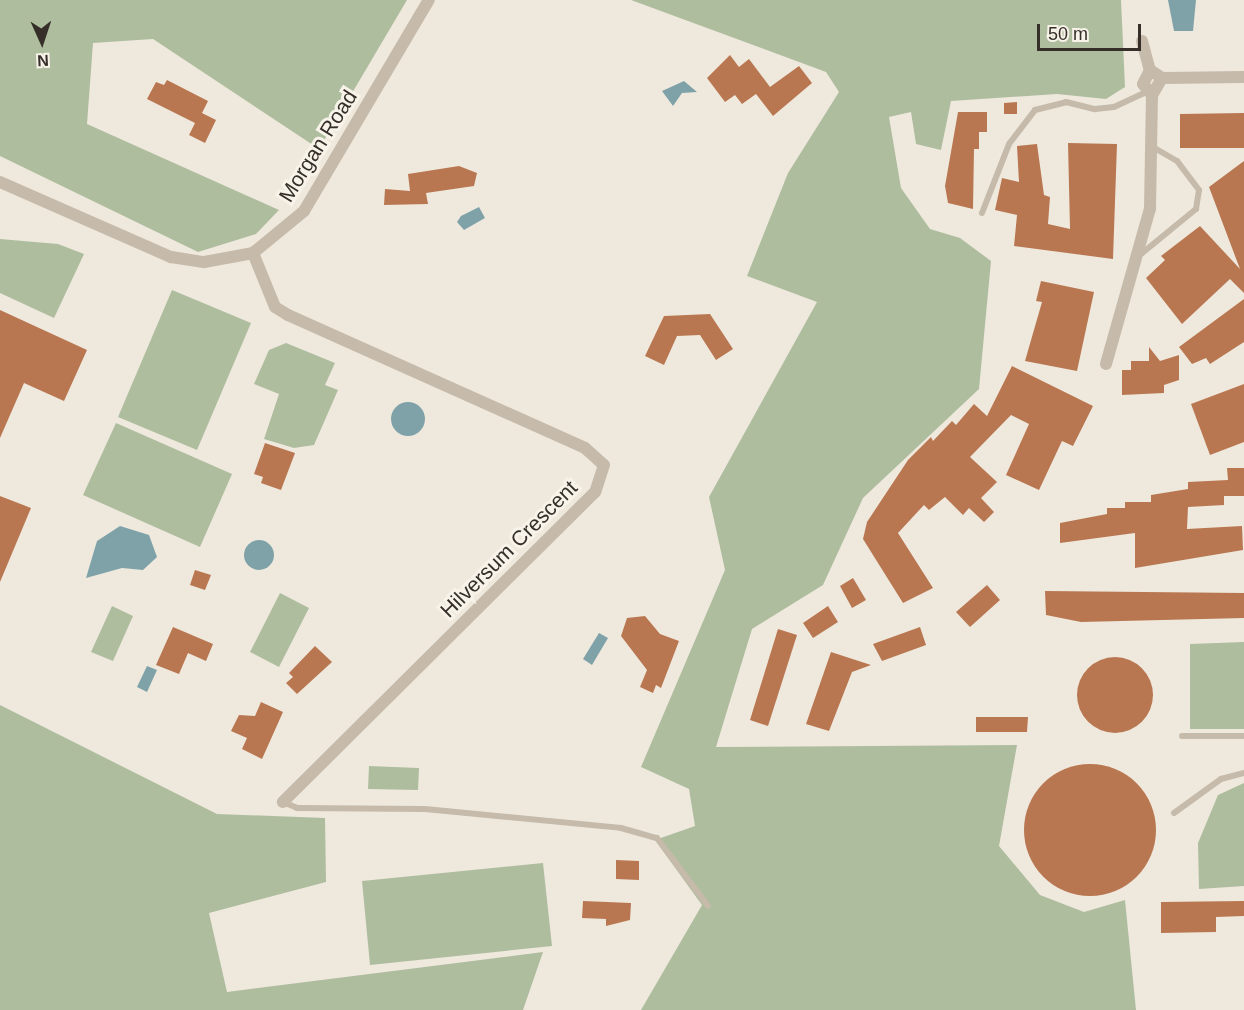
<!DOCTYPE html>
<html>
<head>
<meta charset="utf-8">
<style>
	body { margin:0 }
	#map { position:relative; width:1244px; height:1010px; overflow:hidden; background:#efe9dd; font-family:Arial,sans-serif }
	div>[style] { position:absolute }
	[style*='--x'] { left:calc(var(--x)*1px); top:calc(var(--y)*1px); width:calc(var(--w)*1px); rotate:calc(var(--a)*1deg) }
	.green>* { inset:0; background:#afbd9f }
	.water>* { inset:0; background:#7fa2a9 }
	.round { border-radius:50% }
	.building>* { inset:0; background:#b97751 }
	.lane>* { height:6px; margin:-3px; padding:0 3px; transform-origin:3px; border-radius:3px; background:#c6baaa }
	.street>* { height:12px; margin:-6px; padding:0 6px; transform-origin:6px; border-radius:6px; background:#c6baaa }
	span { translate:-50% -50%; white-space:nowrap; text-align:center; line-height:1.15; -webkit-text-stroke:6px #f7f3e9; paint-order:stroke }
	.street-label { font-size:21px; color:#352e29 }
	.north { position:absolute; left:12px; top:12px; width:60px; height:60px; -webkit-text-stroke:4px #f7f3e9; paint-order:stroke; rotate:177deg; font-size:16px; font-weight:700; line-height:24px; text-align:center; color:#352e29 }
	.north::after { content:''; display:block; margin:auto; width:21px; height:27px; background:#352e29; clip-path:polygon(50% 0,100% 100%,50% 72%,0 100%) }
	.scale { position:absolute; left:1037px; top:24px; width:104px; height:27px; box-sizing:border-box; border:3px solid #352e29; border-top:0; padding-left:8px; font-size:18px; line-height:21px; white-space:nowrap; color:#352e29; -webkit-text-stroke:4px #f7f3e9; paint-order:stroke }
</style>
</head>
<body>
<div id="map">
	<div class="green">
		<i style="clip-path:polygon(0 0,407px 0,319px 149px,153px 39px,93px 43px,87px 124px,279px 210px,256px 234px,198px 252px,0 156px)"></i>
		<i style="clip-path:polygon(631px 0,1121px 0,1125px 87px,1106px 99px,1057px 94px,951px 101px,941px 150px,916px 144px,911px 112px,889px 117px,901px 188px,930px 229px,960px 238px,991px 261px,979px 389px,863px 498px,823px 585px,752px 629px,716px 747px,1017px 745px,999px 846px,1040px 895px,1084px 912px,1125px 900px,1136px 1010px,641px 1010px,702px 905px,655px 840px,695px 826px,689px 789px,641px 767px,725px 570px,709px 497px,817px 302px,747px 276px,788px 173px,839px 92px,826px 72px)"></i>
		<i style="clip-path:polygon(0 239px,58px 244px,84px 254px,54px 318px,0 293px)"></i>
		<i style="clip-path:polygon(172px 290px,251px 323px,197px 450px,118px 417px)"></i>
		<i style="clip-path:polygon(286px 343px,335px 363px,325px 385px,338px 390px,314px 445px,294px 448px,264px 439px,279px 394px,254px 384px,269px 350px)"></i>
		<i style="clip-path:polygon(116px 423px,232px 474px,200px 547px,83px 495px)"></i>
		<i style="clip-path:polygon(280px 593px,309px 608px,279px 667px,250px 652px)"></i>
		<i style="clip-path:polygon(112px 606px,133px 616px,113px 661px,91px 652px)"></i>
		<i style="clip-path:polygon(1244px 642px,1244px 729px,1190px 729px,1190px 644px)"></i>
		<i style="clip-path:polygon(0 705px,217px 814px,325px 818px,326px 882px,209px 913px,227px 992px,543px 952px,523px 1010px,0 1010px)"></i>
		<i style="clip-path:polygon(369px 766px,419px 768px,418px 790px,368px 789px)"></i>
		<i style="clip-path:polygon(1244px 783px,1244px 886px,1199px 889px,1198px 843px,1218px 795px)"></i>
		<i style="clip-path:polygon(543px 863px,552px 946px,370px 965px,362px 881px)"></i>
	</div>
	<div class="water">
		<i style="clip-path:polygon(1168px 0,1196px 0,1193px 31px,1174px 31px)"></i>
		<i style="clip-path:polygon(684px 81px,697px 92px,682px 93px,673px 106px,662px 91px)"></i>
		<i style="clip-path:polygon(479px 207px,485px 218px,464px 230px,457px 222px,461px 216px)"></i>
		<i class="round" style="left:391px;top:402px;width:34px;height:34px"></i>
		<i style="clip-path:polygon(120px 526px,149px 535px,157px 557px,143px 570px,122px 568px,86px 578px,97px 541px)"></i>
		<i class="round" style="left:244px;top:540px;width:30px;height:30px"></i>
		<i style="clip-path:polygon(599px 633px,608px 638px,592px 665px,583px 659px)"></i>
		<i style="clip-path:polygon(147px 666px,157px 670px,147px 692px,137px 687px)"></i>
	</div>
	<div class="building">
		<i style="clip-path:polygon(730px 55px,739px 67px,749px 59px,770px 87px,799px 66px,812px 83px,773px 116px,756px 94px,742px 104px,735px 95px,725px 102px,707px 78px)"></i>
		<i style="clip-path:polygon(167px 80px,208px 101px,202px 113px,216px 120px,205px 143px,189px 135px,195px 123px,147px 99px,156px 82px,164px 85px)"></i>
		<i style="clip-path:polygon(1017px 102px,1017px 114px,1004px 114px,1004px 103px)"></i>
		<i style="clip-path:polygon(958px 112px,987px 112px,987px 132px,979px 132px,979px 149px,974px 149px,973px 209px,948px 203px,945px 186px)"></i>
		<i style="clip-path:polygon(1244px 113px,1244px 148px,1180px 148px,1180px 114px)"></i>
		<i style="clip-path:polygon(1068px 143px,1117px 144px,1113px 259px,1014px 246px,1017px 215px,995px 210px,1002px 178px,1019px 182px,1017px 146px,1037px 144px,1044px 195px,1050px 197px,1048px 224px,1070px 229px)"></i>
		<i style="clip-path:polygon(1244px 161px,1244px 293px,1230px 279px,1182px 324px,1146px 278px,1165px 260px,1161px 256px,1200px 226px,1240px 269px,1209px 187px)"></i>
		<i style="clip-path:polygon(459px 166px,477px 173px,474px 186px,426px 193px,428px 204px,384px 205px,385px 189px,410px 191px,408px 174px)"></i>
		<i style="clip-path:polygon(1041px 281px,1094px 292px,1077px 371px,1025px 361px,1042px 302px,1036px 301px)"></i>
		<i style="clip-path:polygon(1244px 299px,1244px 342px,1210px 364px,1206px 358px,1192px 364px,1179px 347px)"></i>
		<i style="clip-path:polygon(0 310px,87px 350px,64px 401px,24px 383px,0 438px)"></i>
		<i style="clip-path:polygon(710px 314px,733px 349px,716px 360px,700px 335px,677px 336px,664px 365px,645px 356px,664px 316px)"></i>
		<i style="clip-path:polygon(1149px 347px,1160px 361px,1179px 355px,1179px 380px,1164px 385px,1164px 393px,1122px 395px,1122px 370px,1131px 370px,1131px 361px,1149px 361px)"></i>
		<i style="clip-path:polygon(1012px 366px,1093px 406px,1073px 446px,1062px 441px,1039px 490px,1006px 475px,1029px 424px,1011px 415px,970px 457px,997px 482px,981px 498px,994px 512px,984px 522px,969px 508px,963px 515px,945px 497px,929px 510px,924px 505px,898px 533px,933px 588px,903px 603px,863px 539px,867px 522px,908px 460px,931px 437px,933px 441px,952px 421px,956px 425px,974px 404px,987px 416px)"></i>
		<i style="clip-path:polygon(1244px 384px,1244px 442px,1210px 455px,1191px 404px)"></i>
		<i style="clip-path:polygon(265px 443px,295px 453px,281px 490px,261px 483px,263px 477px,254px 474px)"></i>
		<i style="clip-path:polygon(1227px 468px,1244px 468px,1244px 496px,1224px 496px,1224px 505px,1188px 507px,1187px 529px,1242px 526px,1243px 550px,1135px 568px,1135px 533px,1060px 543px,1060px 523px,1107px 514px,1107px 508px,1125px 508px,1125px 502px,1151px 502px,1151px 495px,1188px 489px,1188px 482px,1228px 480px)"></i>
		<i style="clip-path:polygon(0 496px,31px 508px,0 582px)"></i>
		<i style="clip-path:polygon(195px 570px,211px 575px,205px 590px,190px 585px)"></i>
		<i style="clip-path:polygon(853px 578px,866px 600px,852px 608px,840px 586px)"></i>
		<i style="clip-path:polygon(987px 585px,1000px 600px,970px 627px,956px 612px)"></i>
		<i style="clip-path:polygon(1045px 591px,1244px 593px,1244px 618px,1081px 622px,1046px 615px)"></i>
		<i style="clip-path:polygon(828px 606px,838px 622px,813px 638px,803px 623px)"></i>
		<i style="clip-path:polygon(645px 616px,660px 634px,679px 641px,661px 688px,656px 685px,653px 693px,640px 687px,647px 670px,621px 636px,627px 618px)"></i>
		<i style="clip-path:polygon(173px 627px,213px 644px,206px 661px,188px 653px,179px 674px,156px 665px)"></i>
		<i style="clip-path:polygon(920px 627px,926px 645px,882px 661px,873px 644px)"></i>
		<i style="clip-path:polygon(778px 629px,797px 635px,768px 726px,750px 720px)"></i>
		<i style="clip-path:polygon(315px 646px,332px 662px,297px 694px,286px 683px,293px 677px,289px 673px)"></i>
		<i style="clip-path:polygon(831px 652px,871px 665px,852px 672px,829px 731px,806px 724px)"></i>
		<i class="round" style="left:1077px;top:657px;width:76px;height:76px"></i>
		<i style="clip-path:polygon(261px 702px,283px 712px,262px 759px,242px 749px,247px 738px,231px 731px,239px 715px,255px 716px)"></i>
		<i style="clip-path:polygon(976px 717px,1028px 717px,1027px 732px,976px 732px)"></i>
		<i class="round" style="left:1024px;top:764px;width:132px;height:132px"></i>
		<i style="clip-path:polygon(616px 860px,639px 861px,639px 880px,616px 879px)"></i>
		<i style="clip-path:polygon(583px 901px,631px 903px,630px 920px,606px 926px,606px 919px,582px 918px)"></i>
		<i style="clip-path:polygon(1244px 901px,1244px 916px,1216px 917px,1216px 932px,1161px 933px,1161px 902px)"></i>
	</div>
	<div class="lane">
		<i style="--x:982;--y:213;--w:74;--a:-68.6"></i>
		<i style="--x:1009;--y:144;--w:43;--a:-52.6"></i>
		<i style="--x:1035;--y:110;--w:32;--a:-14"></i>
		<i style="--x:1066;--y:102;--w:30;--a:14"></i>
		<i style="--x:1095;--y:109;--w:19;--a:-6"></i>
		<i style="--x:1114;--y:107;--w:35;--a:-25"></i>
		<i style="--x:1141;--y:254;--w:71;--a:-39.3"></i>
		<i style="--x:1196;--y:209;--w:19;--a:-81"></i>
		<i style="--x:1199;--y:190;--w:36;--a:-127"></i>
		<i style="--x:1177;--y:161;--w:28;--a:-150"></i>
		<i style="--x:1182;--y:736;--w:62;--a:0"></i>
		<i style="--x:283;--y:802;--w:15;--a:23"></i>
		<i style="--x:297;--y:808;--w:128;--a:0.4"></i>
		<i style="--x:425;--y:809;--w:197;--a:5.5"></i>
		<i style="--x:621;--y:828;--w:37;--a:16"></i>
		<i style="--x:657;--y:838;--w:85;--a:53.1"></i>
		<i style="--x:1174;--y:813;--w:58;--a:-35.9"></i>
		<i style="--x:1221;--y:779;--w:24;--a:-15"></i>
	</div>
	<div class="street">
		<i style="--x:1142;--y:41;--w:30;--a:75"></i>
		<i style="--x:1150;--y:70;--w:14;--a:34"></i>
		<i style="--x:1162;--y:78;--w:20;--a:120"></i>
		<i style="--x:1152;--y:95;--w:14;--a:-129"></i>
		<i style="--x:1143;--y:84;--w:16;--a:-63"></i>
		<i style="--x:1162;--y:78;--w:82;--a:-0.7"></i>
		<i style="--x:0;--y:182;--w:187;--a:23.7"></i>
		<i style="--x:171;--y:257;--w:33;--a:9"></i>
		<i style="--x:204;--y:262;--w:50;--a:-10.4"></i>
		<i style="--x:253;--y:253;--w:66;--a:-39.5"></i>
		<i style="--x:304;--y:211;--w:245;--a:-59.4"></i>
		<i style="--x:253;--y:253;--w:58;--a:67.8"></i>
		<i style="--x:275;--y:307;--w:15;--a:32"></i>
		<i style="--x:288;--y:315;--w:325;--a:24.1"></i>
		<i style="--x:585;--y:448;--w:25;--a:42"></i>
		<i style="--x:604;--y:465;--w:28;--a:108"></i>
		<i style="--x:595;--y:492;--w:440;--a:135.2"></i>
		<i style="--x:1106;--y:364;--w:161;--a:-74.2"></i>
		<i style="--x:1150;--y:209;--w:114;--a:-89"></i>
	</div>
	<div class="street-label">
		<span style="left:318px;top:146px;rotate:-58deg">Morgan Road</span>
		<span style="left:509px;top:549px;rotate:-45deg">Hilversum Crescent</span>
	</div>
	<div class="north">N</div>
	<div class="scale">50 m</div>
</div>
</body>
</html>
